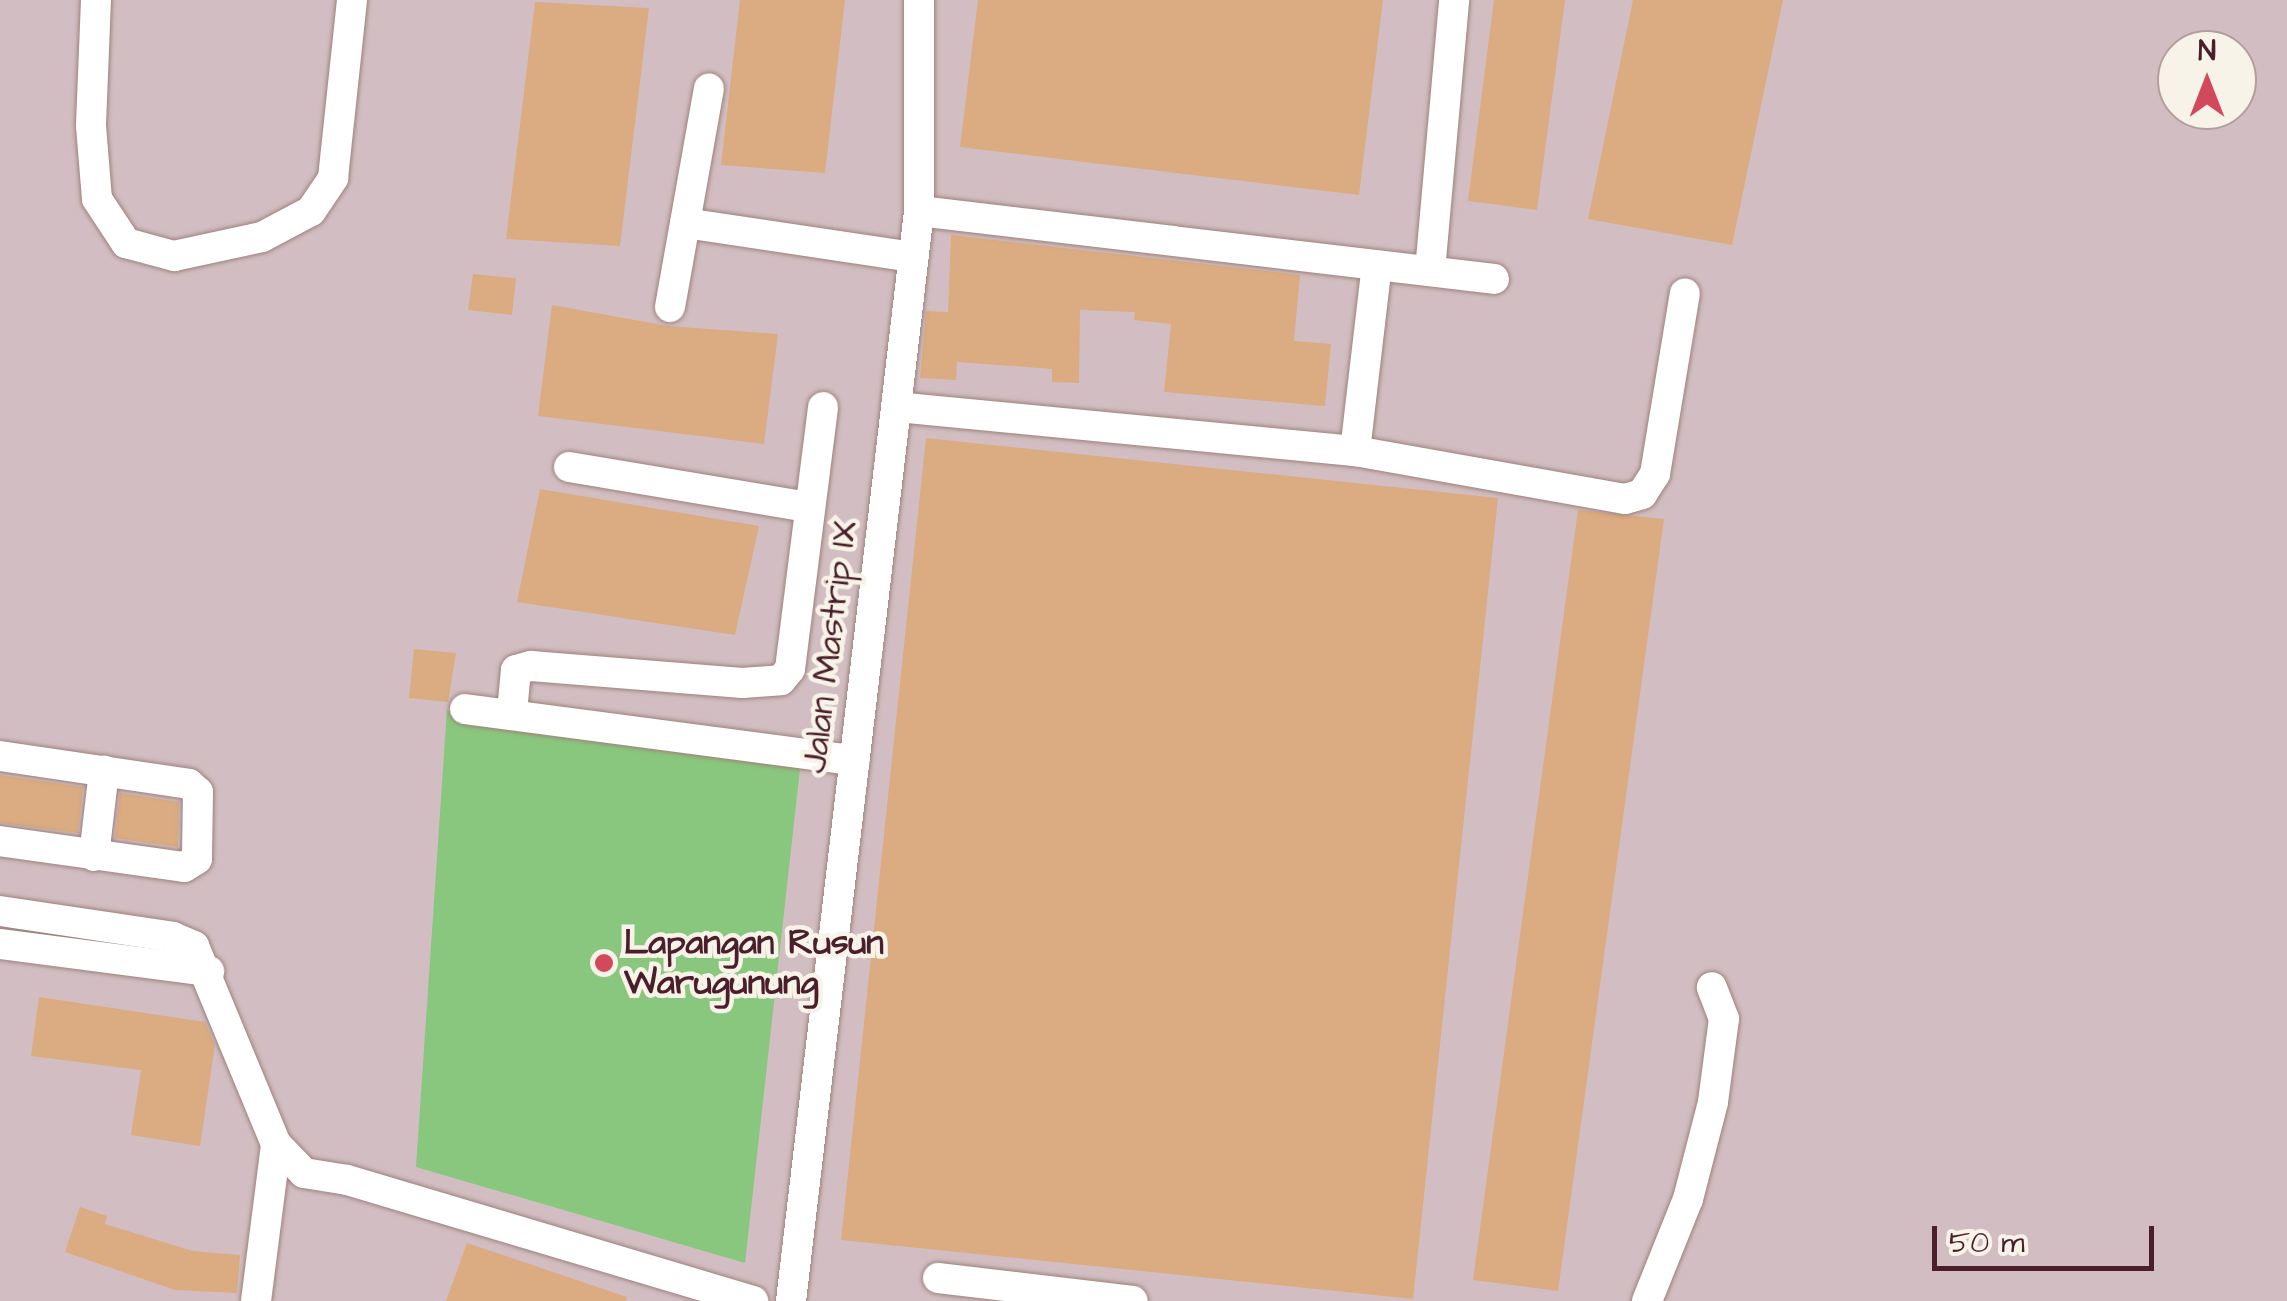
<!DOCTYPE html>
<html>
<head>
<meta charset="utf-8">
<style>
	body { margin:0 }
	#map { position:relative; width:2287px; height:1301px; overflow:hidden; background:#f3e4cb; font-family:"Architects Daughter",sans-serif }
	div>[style] { position:absolute }
	[style*='--x'] { left:calc(var(--x)*1px); top:calc(var(--y)*1px); width:calc(var(--w)*1px); rotate:calc(var(--a)*1deg) }
	.industrial>* { inset:0; background:#d2bec2 }
	.green>* { inset:0; background:#89c77e }
	.building>* { inset:0; background:#dbab81 }
	.roads { filter:drop-shadow(0 0 2px #9e827b) drop-shadow(0 0 2px #9e827b) }
	.minor>* { height:30px; margin:-15px; padding:0 15px; transform-origin:15px; border-radius:15px; background:#fff }
	.dots>* { width:28px; height:28px; translate:-50% -50%; box-sizing:border-box; border:5px solid #f7f3e8; border-radius:50% }
	span { translate:-50% -50%; white-space:nowrap; text-align:center; line-height:1.15; -webkit-text-stroke:9px #f7f3e8; paint-order:stroke }
	.street-label { font-size:35px; color:#4a1f2b }
	.poi-label { font-size:35px; color:#4a1f2b; font-weight:700 }
	.left { translate:0 -50%; text-align:left }
	.north { position:absolute; left:2157px; top:30px; width:100px; height:100px; box-sizing:border-box; background:#f7f3e8; border:2px solid #b29e9c; border-radius:50%; rotate:0deg; font-size:28px; font-weight:700; line-height:40px; text-align:center; color:#4a1f2b }
	.north::after { content:''; display:block; margin:auto; width:35px; height:45px; background:#d1495b; clip-path:polygon(50% 0,100% 100%,50% 72%,0 100%) }
	.scale { position:absolute; left:1932px; top:1226px; width:222px; height:45px; box-sizing:border-box; border:5px solid #4a1f2b; border-top:0; padding-left:12px; font-size:30px; line-height:35px; white-space:nowrap; color:#4a1f2b; -webkit-text-stroke:8px #f7f3e8; paint-order:stroke }
</style>
</head>
<body>
<div id="map">
	<div class="industrial">
		<i style="clip-path:polygon(evenodd,0 0,2287px 0,2287px 1301px,0 1301px,0 0,2177px 50px,2237px 50px,2237px 110px,2177px 110px,2177px 50px)"></i>
	</div>
	<div class="green">
		<i style="clip-path:polygon(447px 710px,801px 760px,745px 1263px,416px 1167px)"></i>
	</div>
	<div class="building">
		<i style="clip-path:polygon(740px 0,845px 0,825px 173px,721px 165px)"></i>
		<i style="clip-path:polygon(978px 0,1383px 0,1359px 195px,960px 147px)"></i>
		<i style="clip-path:polygon(1494px 0,1565px 0,1537px 210px,1468px 201px)"></i>
		<i style="clip-path:polygon(1633px 0,1783px 0,1732px 245px,1588px 219px)"></i>
		<i style="clip-path:polygon(535px 2px,649px 8px,620px 246px,506px 239px)"></i>
		<i style="clip-path:polygon(951px 235px,1300px 275px,1294px 341px,1331px 344px,1325px 406px,1164px 392px,1171px 324px,1134px 320px,1135px 312px,1080px 310px,1079px 383px,1052px 382px,1052px 369px,957px 362px,956px 380px,920px 378px,926px 311px,948px 312px)"></i>
		<i style="clip-path:polygon(473px 274px,516px 278px,512px 315px,468px 310px)"></i>
		<i style="clip-path:polygon(552px 305px,668px 326px,778px 334px,764px 444px,538px 416px)"></i>
		<i style="clip-path:polygon(926px 438px,1498px 498px,1413px 1299px,841px 1240px)"></i>
		<i style="clip-path:polygon(540px 489px,759px 526px,735px 635px,517px 602px)"></i>
		<i style="clip-path:polygon(1578px 510px,1664px 519px,1558px 1291px,1473px 1280px)"></i>
		<i style="clip-path:polygon(414px 649px,456px 653px,448px 702px,409px 698px)"></i>
		<i style="clip-path:polygon(0 775px,83px 787px,78px 833px,0 823px)"></i>
		<i style="clip-path:polygon(120px 793px,179px 802px,178px 847px,115px 838px)"></i>
		<i style="clip-path:polygon(39px 997px,205px 1022px,215px 1045px,200px 1146px,131px 1135px,141px 1070px,31px 1056px)"></i>
		<i style="clip-path:polygon(80px 1207px,107px 1216px,105px 1224px,193px 1251px,240px 1255px,237px 1293px,175px 1290px,65px 1252px)"></i>
		<i style="clip-path:polygon(467px 1243px,627px 1297px,626px 1301px,446px 1301px)"></i>
	</div>
	<div class="roads">
		<div class="minor">
			<i style="--x:96;--y:0;--w:126;--a:92.3"></i>
			<i style="--x:91;--y:126;--w:73;--a:85.3"></i>
			<i style="--x:97;--y:199;--w:53;--a:56.6"></i>
			<i style="--x:126;--y:243;--w:50;--a:15.2"></i>
			<i style="--x:174;--y:256;--w:90;--a:-12.2"></i>
			<i style="--x:262;--y:237;--w:55;--a:-28"></i>
			<i style="--x:311;--y:211;--w:40;--a:-56"></i>
			<i style="--x:333;--y:178;--w:179;--a:-83.9"></i>
			<i style="--x:919;--y:211;--w:579;--a:6.74"></i>
			<i style="--x:685;--y:223;--w:231;--a:8.5"></i>
			<i style="--x:1430;--y:271;--w:272;--a:-84.9"></i>
			<i style="--x:670;--y:307;--w:222;--a:-79.9"></i>
			<i style="--x:897;--y:407;--w:460;--a:5.5"></i>
			<i style="--x:1355;--y:451;--w:274;--a:10.1"></i>
			<i style="--x:1625;--y:499;--w:18;--a:-16"></i>
			<i style="--x:1642;--y:494;--w:24;--a:-57"></i>
			<i style="--x:1655;--y:474;--w:183;--a:-80.6"></i>
			<i style="--x:1355;--y:451;--w:187;--a:-83.3"></i>
			<i style="--x:569;--y:467;--w:243;--a:9.5"></i>
			<i style="--x:465;--y:709;--w:393;--a:7.5"></i>
			<i style="--x:512;--y:712;--w:42;--a:-84.6"></i>
			<i style="--x:516;--y:670;--w:16;--a:-15"></i>
			<i style="--x:531;--y:666;--w:212;--a:4.6"></i>
			<i style="--x:742;--y:683;--w:39;--a:-4"></i>
			<i style="--x:781;--y:680;--w:14;--a:-51"></i>
			<i style="--x:790;--y:669;--w:264;--a:-82.8"></i>
			<i style="--x:0;--y:756;--w:191;--a:8.4"></i>
			<i style="--x:189;--y:784;--w:12;--a:42"></i>
			<i style="--x:198;--y:792;--w:67;--a:90.9"></i>
			<i style="--x:197;--y:859;--w:15;--a:148"></i>
			<i style="--x:184;--y:867;--w:186;--a:-172"></i>
			<i style="--x:94;--y:856;--w:86;--a:-83.3"></i>
			<i style="--x:0;--y:911;--w:175;--a:8.5"></i>
			<i style="--x:173;--y:937;--w:23;--a:23"></i>
			<i style="--x:194;--y:946;--w:214;--a:67.5"></i>
			<i style="--x:276;--y:1144;--w:40;--a:46"></i>
			<i style="--x:304;--y:1173;--w:44;--a:9.2"></i>
			<i style="--x:347;--y:1180;--w:424;--a:16.6"></i>
			<i style="--x:0;--y:944;--w:211;--a:7.4"></i>
			<i style="--x:938;--y:1278;--w:196;--a:6.7"></i>
			<i style="--x:256;--y:1301;--w:158;--a:-82.7"></i>
			<i style="--x:791;--y:1301;--w:1097;--a:-83.3"></i>
			<i style="--x:919;--y:211;--w:211;--a:-90"></i>
			<i style="--x:1647;--y:1301;--w:110;--a:-68.1"></i>
			<i style="--x:1688;--y:1199;--w:100;--a:-75.5"></i>
			<i style="--x:1713;--y:1102;--w:84;--a:-82.5"></i>
			<i style="--x:1724;--y:1019;--w:34;--a:-111"></i>
		</div>
	</div>
	<div class="dots">
		<i style="left:604px;top:963px;background:#d1495b"></i>
	</div>
	<div class="street-label">
		<span style="left:830px;top:647px;rotate:-83deg">Jalan Mastrip IX</span>
	</div>
	<div class="poi-label">
		<span class="left" style="left:624px;top:963px">Lapangan Rusun<br>Warugunung</span>
	</div>
	<div class="north">N</div>
	<div class="scale">50 m</div>
</div>
</body>
</html>
